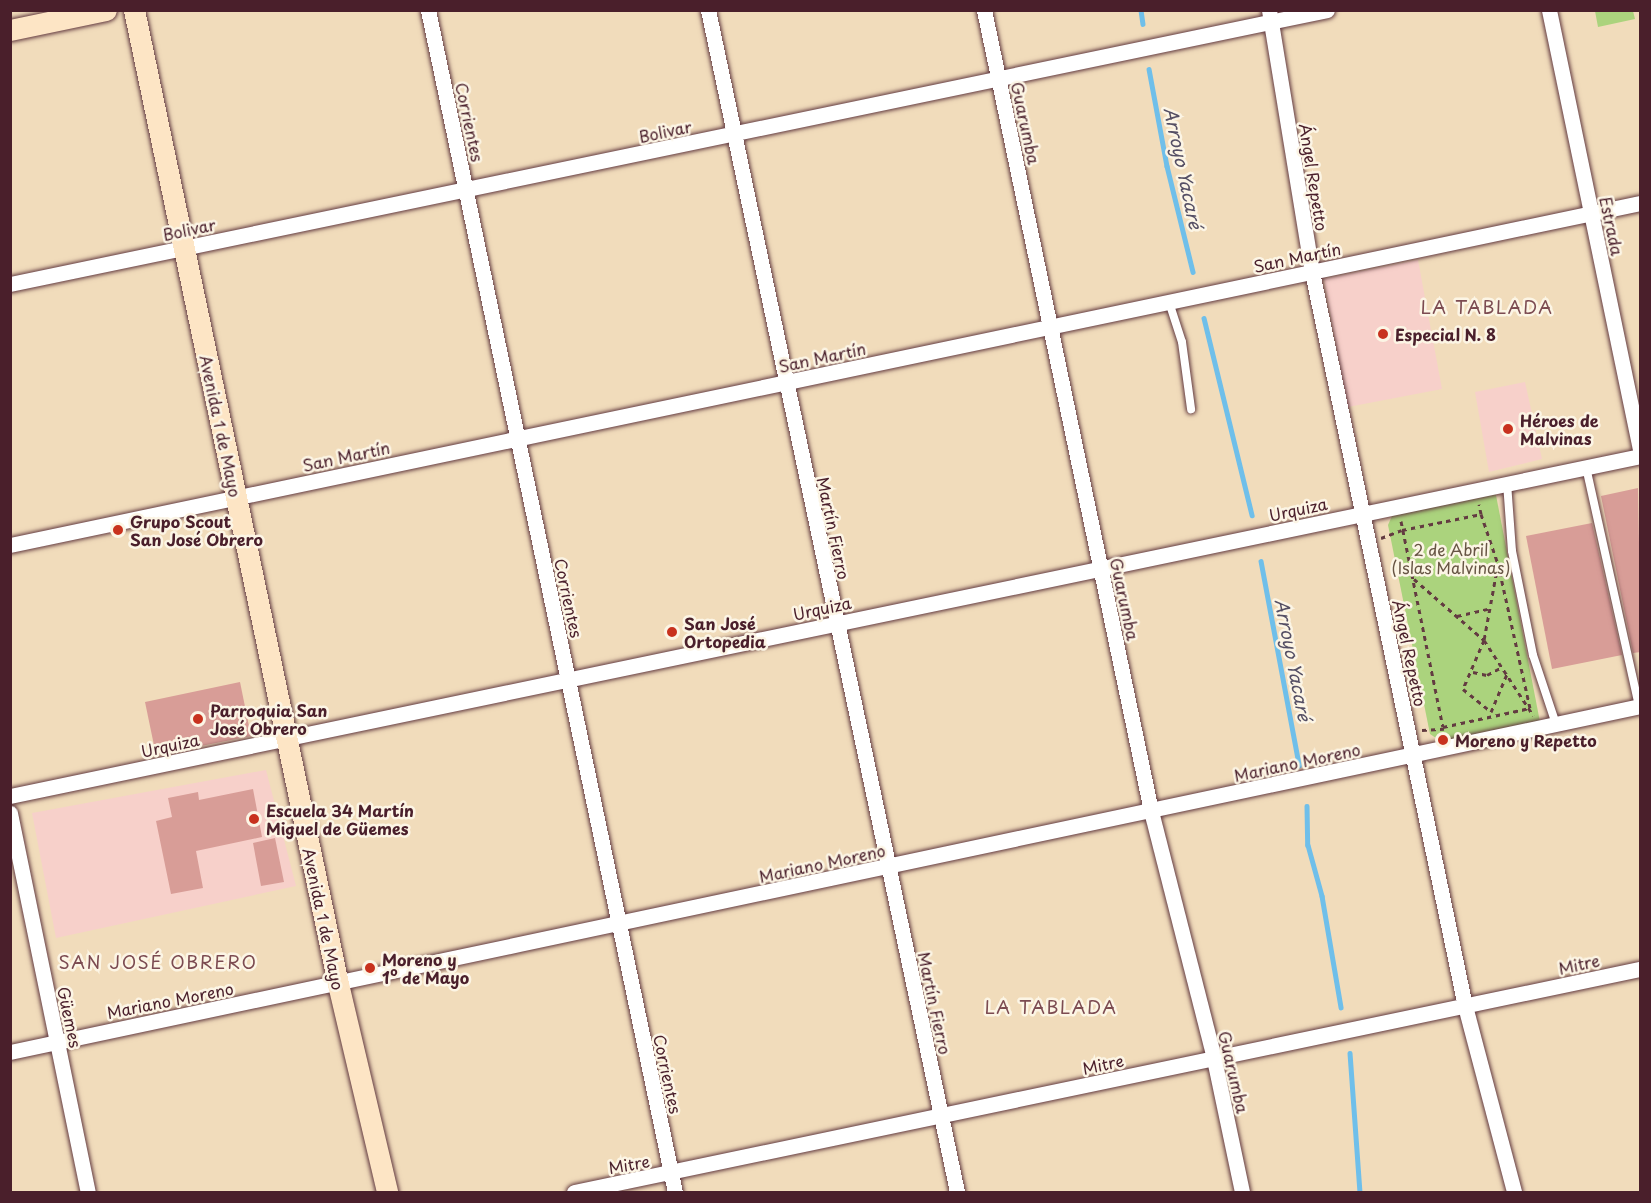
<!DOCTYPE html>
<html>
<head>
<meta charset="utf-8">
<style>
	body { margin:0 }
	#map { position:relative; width:1651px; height:1203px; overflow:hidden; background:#f1dcbb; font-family:"Playpen Sans",sans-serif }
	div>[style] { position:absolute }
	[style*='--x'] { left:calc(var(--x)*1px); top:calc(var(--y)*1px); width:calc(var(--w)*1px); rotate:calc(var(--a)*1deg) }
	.built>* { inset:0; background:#f7d0ca }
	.green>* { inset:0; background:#abd37d }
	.stream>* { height:4.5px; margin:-2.25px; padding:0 2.25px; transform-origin:2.25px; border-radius:2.25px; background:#6fbfea }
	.building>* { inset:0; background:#d89d97 }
	.path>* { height:3px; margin-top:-1.5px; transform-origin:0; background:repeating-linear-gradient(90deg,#633b41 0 4.5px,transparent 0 9px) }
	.roads { filter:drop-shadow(0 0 2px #633b41) drop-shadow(0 0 2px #633b41) }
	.lane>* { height:8px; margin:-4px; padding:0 4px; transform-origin:4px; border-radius:4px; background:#fff }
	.street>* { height:15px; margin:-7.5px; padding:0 7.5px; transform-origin:7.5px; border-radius:7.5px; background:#fff }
	.secondary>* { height:21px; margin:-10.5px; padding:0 10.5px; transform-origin:10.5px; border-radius:10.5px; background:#fde5c5 }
	.dots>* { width:16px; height:16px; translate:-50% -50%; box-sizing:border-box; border:3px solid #fcf5e5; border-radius:50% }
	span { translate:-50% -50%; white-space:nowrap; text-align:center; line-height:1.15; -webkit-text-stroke:5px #fcf5e5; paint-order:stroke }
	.street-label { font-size:16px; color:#4a1f2b }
	.poi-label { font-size:16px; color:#4a1f2b; font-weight:700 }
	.left { translate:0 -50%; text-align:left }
	.park-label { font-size:16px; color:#675544 }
	.water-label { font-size:18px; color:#554f64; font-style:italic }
	.neighbourhood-label { font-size:18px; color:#7c4b51; letter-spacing:1.5px }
	.frame { position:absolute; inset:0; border:12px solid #4a1f2b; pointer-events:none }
</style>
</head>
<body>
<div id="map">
	<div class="built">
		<i style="clip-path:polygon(1418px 260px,1442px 389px,1348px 407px,1324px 279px)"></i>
		<i style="clip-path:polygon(1525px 382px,1542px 459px,1489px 472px,1475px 392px)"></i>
		<i style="clip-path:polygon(266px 770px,296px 886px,56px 938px,32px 813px)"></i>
	</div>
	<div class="green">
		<i style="clip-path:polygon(1595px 11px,1633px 11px,1635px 19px,1598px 27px)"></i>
		<i style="clip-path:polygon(1495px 490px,1540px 722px,1442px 742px,1430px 734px,1388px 525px,1392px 516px,1402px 511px)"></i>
	</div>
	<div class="stream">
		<i style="--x:1141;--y:10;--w:14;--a:82"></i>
		<i style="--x:1149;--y:69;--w:99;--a:79.5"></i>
		<i style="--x:1167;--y:166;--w:109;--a:76.2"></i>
		<i style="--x:1204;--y:318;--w:203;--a:76.3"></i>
		<i style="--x:1261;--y:561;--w:208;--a:79.4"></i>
		<i style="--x:1307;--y:806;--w:39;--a:89"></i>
		<i style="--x:1308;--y:845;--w:53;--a:74.6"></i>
		<i style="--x:1322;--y:896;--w:113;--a:80.3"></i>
		<i style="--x:1350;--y:1053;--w:139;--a:85.9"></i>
	</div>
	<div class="building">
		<i style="clip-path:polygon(1638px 488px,1641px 652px,1633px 653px,1601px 496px)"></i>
		<i style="clip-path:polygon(1592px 523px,1622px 655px,1552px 669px,1526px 536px)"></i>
		<i style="clip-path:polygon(240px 682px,251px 736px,156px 755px,145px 702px)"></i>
		<i style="clip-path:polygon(253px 789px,262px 837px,196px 851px,203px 888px,171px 894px,156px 821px,172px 817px,168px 798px,198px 792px,199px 800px)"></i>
		<i style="clip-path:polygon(275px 838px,284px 882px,261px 886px,253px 843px)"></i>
	</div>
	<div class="path">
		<i style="--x:1481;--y:514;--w:53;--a:71.2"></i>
		<i style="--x:1401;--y:521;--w:210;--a:78.5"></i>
		<i style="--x:1443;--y:727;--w:89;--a:-12.3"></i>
		<i style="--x:1530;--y:708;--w:148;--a:-102.5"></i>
		<i style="--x:1498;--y:564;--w:77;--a:100.4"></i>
		<i style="--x:1484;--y:640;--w:53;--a:113.2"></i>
		<i style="--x:1463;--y:689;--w:36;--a:39"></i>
		<i style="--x:1491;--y:712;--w:41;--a:-67.2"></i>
		<i style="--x:1381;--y:538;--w:22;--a:-21"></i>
		<i style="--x:1402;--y:530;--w:81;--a:-11.4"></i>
		<i style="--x:1481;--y:514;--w:10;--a:-101"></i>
		<i style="--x:1414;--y:579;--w:93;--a:41.1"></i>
		<i style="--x:1484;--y:640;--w:90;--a:56.8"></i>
		<i style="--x:1457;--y:616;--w:35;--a:-13"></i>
		<i style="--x:1473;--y:672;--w:14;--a:12"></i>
		<i style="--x:1487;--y:675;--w:17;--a:-28"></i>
		<i style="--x:1422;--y:730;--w:22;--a:-3"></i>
	</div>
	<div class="roads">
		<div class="lane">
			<i style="--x:1169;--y:302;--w:42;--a:72"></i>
			<i style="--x:1182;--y:342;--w:68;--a:82.3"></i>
			<i style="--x:1586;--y:467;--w:245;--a:77.5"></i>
			<i style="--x:1507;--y:483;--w:68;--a:85.8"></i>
			<i style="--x:1512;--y:551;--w:106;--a:78.6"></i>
			<i style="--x:1533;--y:655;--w:73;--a:71.6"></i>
		</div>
		<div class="street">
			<i style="--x:428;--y:10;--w:1208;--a:78.2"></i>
			<i style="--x:708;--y:10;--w:1208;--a:78.1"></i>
			<i style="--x:984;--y:10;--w:818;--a:78.22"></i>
			<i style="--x:1151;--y:811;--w:256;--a:75.7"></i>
			<i style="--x:1214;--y:1059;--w:136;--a:78.1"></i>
			<i style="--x:1269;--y:10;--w:266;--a:80.7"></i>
			<i style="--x:1312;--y:272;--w:750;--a:78.23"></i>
			<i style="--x:1465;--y:1006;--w:192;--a:75.2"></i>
			<i style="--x:1549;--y:10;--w:448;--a:78.3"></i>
			<i style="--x:10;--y:284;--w:1345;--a:-11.75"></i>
			<i style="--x:10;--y:545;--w:1665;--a:-11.85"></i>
			<i style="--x:10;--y:796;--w:1665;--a:-11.78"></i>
			<i style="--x:10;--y:813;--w:387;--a:78.4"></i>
			<i style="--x:10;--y:1052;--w:1666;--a:-11.98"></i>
			<i style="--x:574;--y:1192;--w:1089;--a:-11.82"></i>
		</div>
		<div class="secondary">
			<i style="--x:134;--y:10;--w:995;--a:78.17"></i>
			<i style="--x:338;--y:984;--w:214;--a:76.7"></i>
			<i style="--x:10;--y:30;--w:98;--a:-11.8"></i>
		</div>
	</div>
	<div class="dots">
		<i style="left:1383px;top:334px;background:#c8321e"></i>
		<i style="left:1508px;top:429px;background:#c8321e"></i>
		<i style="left:118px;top:530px;background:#c8321e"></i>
		<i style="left:672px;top:632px;background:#c8321e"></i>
		<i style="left:198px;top:719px;background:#c8321e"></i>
		<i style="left:1443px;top:740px;background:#c8321e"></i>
		<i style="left:254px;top:819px;background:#c8321e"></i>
		<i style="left:370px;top:968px;background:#c8321e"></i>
	</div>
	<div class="street-label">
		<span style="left:470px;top:122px;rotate:78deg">Corrientes</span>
		<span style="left:1026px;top:123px;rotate:78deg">Guarumba</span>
		<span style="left:665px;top:131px;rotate:-12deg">Bolivar</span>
		<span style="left:1314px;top:177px;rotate:81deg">Ángel Repetto</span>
		<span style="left:1612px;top:226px;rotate:78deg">Estrada</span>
		<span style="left:189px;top:229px;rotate:-12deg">Bolivar</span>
		<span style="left:1297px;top:257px;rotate:-12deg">San Martín</span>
		<span style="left:822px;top:357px;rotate:-12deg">San Martín</span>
		<span style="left:221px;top:426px;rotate:78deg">Avenida 1 de Mayo</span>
		<span style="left:346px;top:456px;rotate:-12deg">San Martín</span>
		<span style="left:1298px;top:509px;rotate:-12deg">Urquiza</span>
		<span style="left:834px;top:528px;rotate:78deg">Martín Fierro</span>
		<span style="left:569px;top:598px;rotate:78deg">Corrientes</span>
		<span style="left:1125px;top:599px;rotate:78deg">Guarumba</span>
		<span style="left:822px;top:608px;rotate:-12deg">Urquiza</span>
		<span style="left:1410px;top:653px;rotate:78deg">Ángel Repetto</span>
		<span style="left:170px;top:745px;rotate:-12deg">Urquiza</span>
		<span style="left:1297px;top:762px;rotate:-12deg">Mariano Moreno</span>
		<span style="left:822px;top:863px;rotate:-12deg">Mariano Moreno</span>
		<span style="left:324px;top:919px;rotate:78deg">Avenida 1 de Mayo</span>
		<span style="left:1579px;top:964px;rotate:-12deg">Mitre</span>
		<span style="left:170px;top:1000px;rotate:-11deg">Mariano Moreno</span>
		<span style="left:935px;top:1003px;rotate:78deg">Martín Fierro</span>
		<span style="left:70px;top:1017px;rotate:78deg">Güemes</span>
		<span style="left:1103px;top:1064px;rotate:-12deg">Mitre</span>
		<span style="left:1234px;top:1072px;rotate:77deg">Guarumba</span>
		<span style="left:668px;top:1074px;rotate:78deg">Corrientes</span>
		<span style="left:629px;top:1164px;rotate:-10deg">Mitre</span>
	</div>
	<div class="poi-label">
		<span class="left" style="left:1395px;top:334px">Especial N. 8</span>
		<span class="left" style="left:1520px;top:429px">Héroes de<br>Malvinas</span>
		<span class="left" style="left:130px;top:530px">Grupo Scout<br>San José Obrero</span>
		<span class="left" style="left:684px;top:632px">San José<br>Ortopedia</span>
		<span class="left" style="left:210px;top:719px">Parroquia San<br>José Obrero</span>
		<span class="left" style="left:1455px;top:740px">Moreno y Repetto</span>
		<span class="left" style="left:266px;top:819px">Escuela 34 Martín<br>Miguel de Güemes</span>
		<span class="left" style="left:382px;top:968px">Moreno y<br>1º de Mayo</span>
	</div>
	<div class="park-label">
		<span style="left:1451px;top:558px">2 de Abril<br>(Islas Malvinas)</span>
	</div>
	<div class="water-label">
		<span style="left:1183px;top:168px;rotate:78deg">Arroyo Yacaré</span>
		<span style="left:1293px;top:660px;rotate:79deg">Arroyo Yacaré</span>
	</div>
	<div class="neighbourhood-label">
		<span style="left:1487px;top:307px">LA TABLADA</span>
		<span style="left:158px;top:962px">SAN JOSÉ OBRERO</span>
		<span style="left:1051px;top:1007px">LA TABLADA</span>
	</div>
	<div class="frame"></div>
</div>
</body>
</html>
